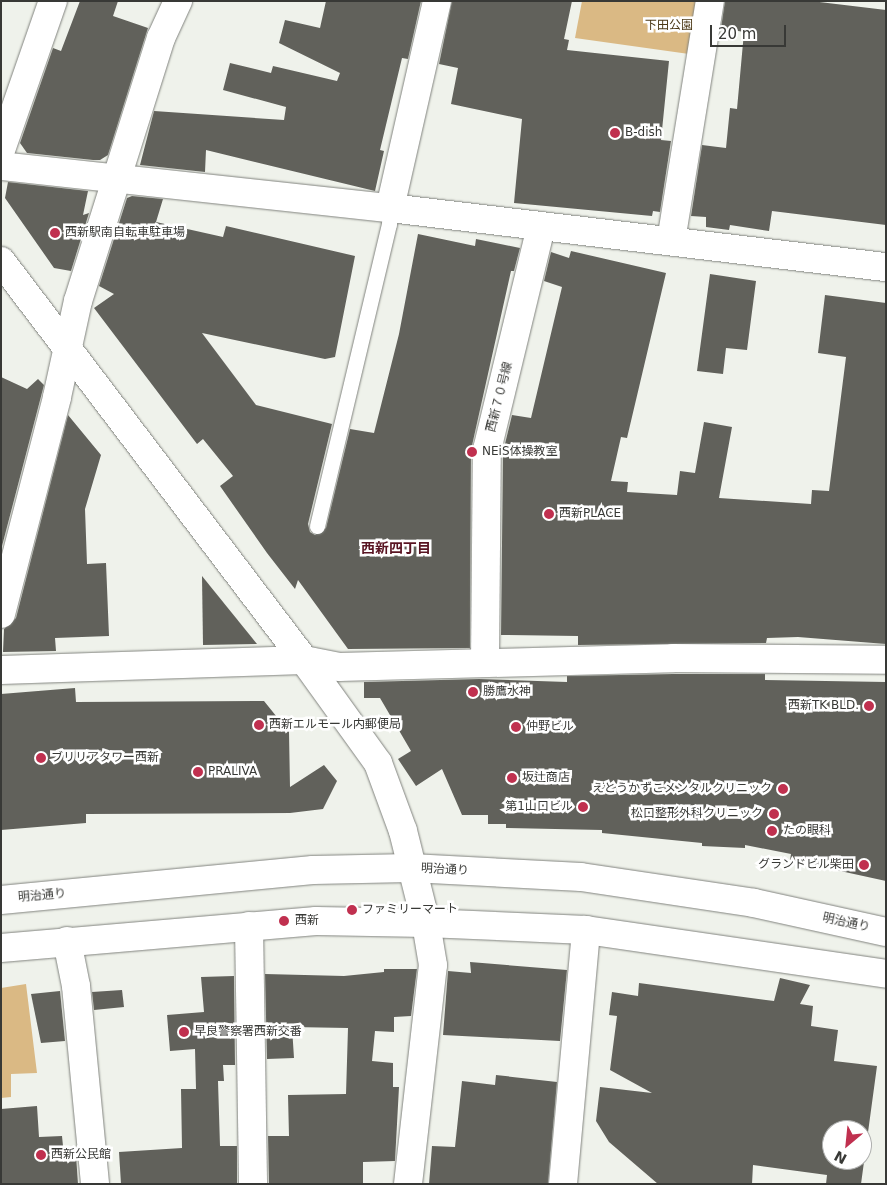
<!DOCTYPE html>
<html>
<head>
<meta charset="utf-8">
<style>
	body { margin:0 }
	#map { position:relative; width:887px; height:1185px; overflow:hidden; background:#eff2eb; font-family:"DejaVu Sans","Noto Sans JP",sans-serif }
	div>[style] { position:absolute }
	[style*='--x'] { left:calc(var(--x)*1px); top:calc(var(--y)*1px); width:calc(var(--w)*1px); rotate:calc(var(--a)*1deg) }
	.green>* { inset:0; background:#dab984 }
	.building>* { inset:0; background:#61615b }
	.roads { filter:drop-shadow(0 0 1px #81837e) drop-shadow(0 0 1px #81837e) }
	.service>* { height:15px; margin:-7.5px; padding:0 7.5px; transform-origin:7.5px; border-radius:7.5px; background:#fff }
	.minor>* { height:28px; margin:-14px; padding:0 14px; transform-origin:14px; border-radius:14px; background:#fff }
	.tertiary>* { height:28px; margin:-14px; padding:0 14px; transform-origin:14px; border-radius:14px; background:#fff }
	.dots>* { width:14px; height:14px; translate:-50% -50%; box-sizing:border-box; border:2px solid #fff; border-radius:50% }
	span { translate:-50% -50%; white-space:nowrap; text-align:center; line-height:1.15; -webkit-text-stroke:5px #fff; paint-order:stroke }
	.park-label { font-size:12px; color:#4a3715 }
	.poi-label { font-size:12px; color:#383936 }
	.left { translate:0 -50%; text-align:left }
	.right { translate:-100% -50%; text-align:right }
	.street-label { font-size:12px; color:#383936 }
	.neighbourhood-label { font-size:14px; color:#591422; font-weight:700 }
	.frame { position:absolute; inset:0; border:2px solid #383936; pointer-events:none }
	.north { position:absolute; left:822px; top:1120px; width:50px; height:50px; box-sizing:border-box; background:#fff; border:1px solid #afb0af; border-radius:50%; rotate:208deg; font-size:14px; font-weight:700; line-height:20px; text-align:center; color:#383936 }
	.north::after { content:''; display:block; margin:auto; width:18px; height:22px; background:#c0304f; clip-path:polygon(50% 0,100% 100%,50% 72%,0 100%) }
	.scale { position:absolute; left:710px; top:25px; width:76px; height:22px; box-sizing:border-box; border:2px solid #383936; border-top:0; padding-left:6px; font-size:15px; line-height:18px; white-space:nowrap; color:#383936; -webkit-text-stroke:4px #fff; paint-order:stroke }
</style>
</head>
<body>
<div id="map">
	<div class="green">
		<i style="clip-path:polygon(582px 1px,698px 1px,689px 54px,575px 38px)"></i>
		<i style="clip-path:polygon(26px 984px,37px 1073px,11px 1074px,11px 1097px,1px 1098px,1px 988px)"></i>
	</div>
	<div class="building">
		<i style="clip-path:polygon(80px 1px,118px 1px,113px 16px,148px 28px,108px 155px,100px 160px,93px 160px,27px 153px,20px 143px,53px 48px,61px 51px)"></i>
		<i style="clip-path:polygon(326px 1px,421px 1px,408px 59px,402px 58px,380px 150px,384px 151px,375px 191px,206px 150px,205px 172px,140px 165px,154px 111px,284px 120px,286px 107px,223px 90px,230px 63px,271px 73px,273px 66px,337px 81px,340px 73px,279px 43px,285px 20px,320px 28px)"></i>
		<i style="clip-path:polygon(452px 1px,572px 1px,564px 39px,569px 40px,567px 50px,669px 61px,661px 140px,671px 141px,660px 212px,653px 211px,652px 216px,514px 203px,522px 119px,451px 104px,458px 68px,439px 64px)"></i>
		<i style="clip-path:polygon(725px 1px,811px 1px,886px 10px,886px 225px,772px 211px,769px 231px,730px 225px,729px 230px,706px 227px,706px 217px,691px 216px,702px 145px,726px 148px,730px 108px,737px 109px,744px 32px,721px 28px)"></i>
		<i style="clip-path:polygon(8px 182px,88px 191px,83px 215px,89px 213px,71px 271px,54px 268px,5px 198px)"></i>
		<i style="clip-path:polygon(132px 196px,163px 199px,156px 222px,223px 237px,226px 226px,355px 256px,335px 357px,325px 359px,202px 333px,256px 405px,332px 424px,308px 524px,310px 532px,315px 535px,326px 528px,350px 429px,374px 433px,399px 334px,418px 234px,475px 246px,476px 239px,520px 248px,514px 271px,511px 271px,471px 450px,470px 648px,348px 649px,298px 580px,295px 589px,267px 553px,220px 486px,233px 476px,203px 439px,197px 444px,94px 308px,114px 294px,99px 286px,127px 198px)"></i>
		<i style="clip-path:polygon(571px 251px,666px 273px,627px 438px,621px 437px,611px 481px,628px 482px,627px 492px,677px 495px,680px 471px,695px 473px,704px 422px,732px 427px,719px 498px,811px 504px,812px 490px,829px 491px,846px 357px,818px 353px,825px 295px,886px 303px,886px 644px,798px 637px,767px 638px,766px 643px,578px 645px,578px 636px,501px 635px,503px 452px,512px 415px,531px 418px,562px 287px,544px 281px,551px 252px,569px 258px)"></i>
		<i style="clip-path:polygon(710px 274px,756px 281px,747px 350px,726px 348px,723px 374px,697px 371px)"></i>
		<i style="clip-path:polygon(1px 377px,27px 389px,38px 379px,44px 385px,1px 550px)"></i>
		<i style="clip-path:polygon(68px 415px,101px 455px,85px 509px,87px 564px,106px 563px,109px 636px,55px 638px,56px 651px,3px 652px,4px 629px,16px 618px)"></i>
		<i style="clip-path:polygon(202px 576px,257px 644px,203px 645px)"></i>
		<i style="clip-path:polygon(673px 674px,765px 674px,765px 680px,886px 682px,886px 881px,790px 860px,791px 854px,745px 845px,745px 848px,702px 846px,702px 843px,602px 833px,602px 830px,506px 828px,506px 824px,488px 824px,488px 815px,462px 815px,442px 769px,416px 786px,398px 759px,411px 751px,380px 698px,364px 698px,364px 682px,479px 679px,567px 682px,567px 676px)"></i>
		<i style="clip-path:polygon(75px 688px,76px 702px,264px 701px,289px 732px,290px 787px,324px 765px,337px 781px,323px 809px,290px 813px,86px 814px,86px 823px,1px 830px,1px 694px)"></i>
		<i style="clip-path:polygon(470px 962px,567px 970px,560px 1041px,443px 1035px,448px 971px,471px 973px)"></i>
		<i style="clip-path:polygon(384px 969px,417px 969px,411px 1016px,394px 1017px,394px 1032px,375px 1031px,372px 1061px,393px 1063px,393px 1087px,399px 1087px,395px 1161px,363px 1162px,363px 1184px,269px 1184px,268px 1136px,289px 1136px,288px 1095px,346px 1094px,348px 1028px,292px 1027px,294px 1058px,267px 1059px,265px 974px,344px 976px,384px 972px)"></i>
		<i style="clip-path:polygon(234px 976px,235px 1065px,223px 1065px,224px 1081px,218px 1081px,220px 1146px,237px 1146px,237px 1184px,121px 1184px,119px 1152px,182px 1148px,181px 1089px,196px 1089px,195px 1049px,170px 1051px,167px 1015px,204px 1012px,201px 977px)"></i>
		<i style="clip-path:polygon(evenodd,780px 978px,810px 985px,800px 1004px,813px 1006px,811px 1026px,838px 1030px,834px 1061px,877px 1066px,861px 1184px,826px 1184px,827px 1175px,753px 1165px,752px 1184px,658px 1184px,609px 1142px,596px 1121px,600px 1087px,652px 1093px,610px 1070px,617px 1016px,609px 1015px,612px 992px,638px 996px,639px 983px,774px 1001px,780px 978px,832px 1130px,862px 1130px,862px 1160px,832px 1160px,832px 1130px)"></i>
		<i style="clip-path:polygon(122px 990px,124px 1007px,94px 1010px,92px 992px)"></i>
		<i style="clip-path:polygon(60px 991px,65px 1041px,41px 1043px,31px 994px)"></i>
		<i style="clip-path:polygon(496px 1075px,557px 1082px,548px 1184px,429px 1184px,432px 1146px,455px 1147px,462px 1081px,495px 1085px)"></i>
		<i style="clip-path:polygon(37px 1106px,39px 1137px,62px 1136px,64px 1156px,76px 1155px,78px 1184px,1px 1184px,1px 1109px)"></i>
	</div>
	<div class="roads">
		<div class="service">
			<i style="--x:317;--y:526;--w:310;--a:-76.6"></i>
			<i style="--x:389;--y:224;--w:16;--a:-86"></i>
		</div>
		<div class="minor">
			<i style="--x:1;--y:150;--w:158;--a:-70.8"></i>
			<i style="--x:390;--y:208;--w:212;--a:-77.2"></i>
			<i style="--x:671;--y:241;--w:243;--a:-80.8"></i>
			<i style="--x:1;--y:614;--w:224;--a:-75.5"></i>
			<i style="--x:57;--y:397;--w:98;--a:-77.7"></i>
			<i style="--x:78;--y:301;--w:276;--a:-72.5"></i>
			<i style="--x:161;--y:38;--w:41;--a:-65.3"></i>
			<i style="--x:485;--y:662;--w:212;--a:-89.5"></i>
			<i style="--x:487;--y:450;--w:230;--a:-76.4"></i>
			<i style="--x:1;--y:670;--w:303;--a:-1.9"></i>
			<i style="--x:304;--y:660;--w:36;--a:11"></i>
			<i style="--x:339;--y:667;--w:334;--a:-1.5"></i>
			<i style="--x:673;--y:658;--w:213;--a:0.5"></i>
			<i style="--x:249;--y:926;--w:258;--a:89.1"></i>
			<i style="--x:67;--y:941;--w:46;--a:78.7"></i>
			<i style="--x:76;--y:986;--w:199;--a:84.5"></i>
			<i style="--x:408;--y:1184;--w:220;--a:-83.5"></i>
			<i style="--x:433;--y:965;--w:43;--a:-99.5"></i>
			<i style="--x:563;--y:1184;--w:255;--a:-84.8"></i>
		</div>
		<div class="tertiary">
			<i style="--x:1;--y:166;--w:391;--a:6.2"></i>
			<i style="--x:390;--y:208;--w:499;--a:6.8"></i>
			<i style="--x:1;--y:261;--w:501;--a:52.79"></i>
			<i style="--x:304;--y:660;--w:127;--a:54.3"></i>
			<i style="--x:378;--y:763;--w:72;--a:69.8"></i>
			<i style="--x:403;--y:831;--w:95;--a:76"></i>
			<i style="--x:1;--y:900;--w:313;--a:-5.5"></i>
			<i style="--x:313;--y:870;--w:98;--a:-1.2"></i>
			<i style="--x:411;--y:868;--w:170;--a:3"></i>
			<i style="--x:581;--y:877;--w:175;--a:8.5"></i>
			<i style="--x:754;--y:903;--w:135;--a:12.4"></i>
			<i style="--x:1;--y:948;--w:316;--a:-4.9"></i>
			<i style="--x:316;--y:921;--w:110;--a:1"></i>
			<i style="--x:426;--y:923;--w:160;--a:2.5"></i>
			<i style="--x:586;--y:930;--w:303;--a:8.3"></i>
		</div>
	</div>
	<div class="dots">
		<i style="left:615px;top:133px;background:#c0304f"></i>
		<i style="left:55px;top:233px;background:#c0304f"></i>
		<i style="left:472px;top:452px;background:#c0304f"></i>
		<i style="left:549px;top:514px;background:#c0304f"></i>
		<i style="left:473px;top:692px;background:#c0304f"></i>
		<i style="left:869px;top:706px;background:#c0304f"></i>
		<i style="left:259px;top:725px;background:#c0304f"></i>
		<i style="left:516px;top:727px;background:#c0304f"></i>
		<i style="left:41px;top:758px;background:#c0304f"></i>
		<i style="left:198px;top:772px;background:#c0304f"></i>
		<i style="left:512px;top:778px;background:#c0304f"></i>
		<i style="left:783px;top:789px;background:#c0304f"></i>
		<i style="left:583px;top:807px;background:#c0304f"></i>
		<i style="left:774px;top:814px;background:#c0304f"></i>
		<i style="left:772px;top:831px;background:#c0304f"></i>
		<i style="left:864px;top:865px;background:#c0304f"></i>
		<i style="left:352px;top:910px;background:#c0304f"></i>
		<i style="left:284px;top:921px;background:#c0304f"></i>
		<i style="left:184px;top:1032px;background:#c0304f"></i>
		<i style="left:41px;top:1155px;background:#c0304f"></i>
	</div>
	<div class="park-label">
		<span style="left:669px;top:26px">下田公園</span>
	</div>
	<div class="poi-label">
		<span class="left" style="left:625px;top:133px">B-dish</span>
		<span class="left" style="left:65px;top:233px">西新駅南自転車駐車場</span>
		<span class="left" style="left:482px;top:452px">NEiS体操教室</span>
		<span class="left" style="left:559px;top:514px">西新PLACE</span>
		<span class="left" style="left:483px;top:692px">勝鷹水神</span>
		<span class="right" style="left:859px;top:706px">西新TK BLD.</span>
		<span class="left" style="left:269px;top:725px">西新エルモール内郵便局</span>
		<span class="left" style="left:526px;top:727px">仲野ビル</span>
		<span class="left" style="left:51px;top:758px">ブリリアタワー西新</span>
		<span class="left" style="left:208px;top:772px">PRALIVA</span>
		<span class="left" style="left:522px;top:778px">坂辻商店</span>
		<span class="right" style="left:772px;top:789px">えとうかずこメンタルクリニック</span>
		<span class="right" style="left:573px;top:807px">第1山口ビル</span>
		<span class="right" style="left:763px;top:814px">松口整形外科クリニック</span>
		<span class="left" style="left:783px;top:831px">たの眼科</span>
		<span class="right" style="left:854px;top:865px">グランドビル柴田</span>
		<span class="left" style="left:362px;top:910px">ファミリーマート</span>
		<span class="left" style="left:295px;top:921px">西新</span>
		<span class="left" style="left:194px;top:1032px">早良警察署西新交番</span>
		<span class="left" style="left:51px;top:1155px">西新公民館</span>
	</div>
	<div class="street-label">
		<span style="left:500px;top:397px;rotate:-76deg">西新７０号線</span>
		<span style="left:445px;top:870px;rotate:3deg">明治通り</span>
		<span style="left:42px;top:896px;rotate:-5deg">明治通り</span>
		<span style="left:846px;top:923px;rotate:12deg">明治通り</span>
	</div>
	<div class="neighbourhood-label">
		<span style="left:396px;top:548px">西新四丁目</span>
	</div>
	<div class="frame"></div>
	<div class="north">N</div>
	<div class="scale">20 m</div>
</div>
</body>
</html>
